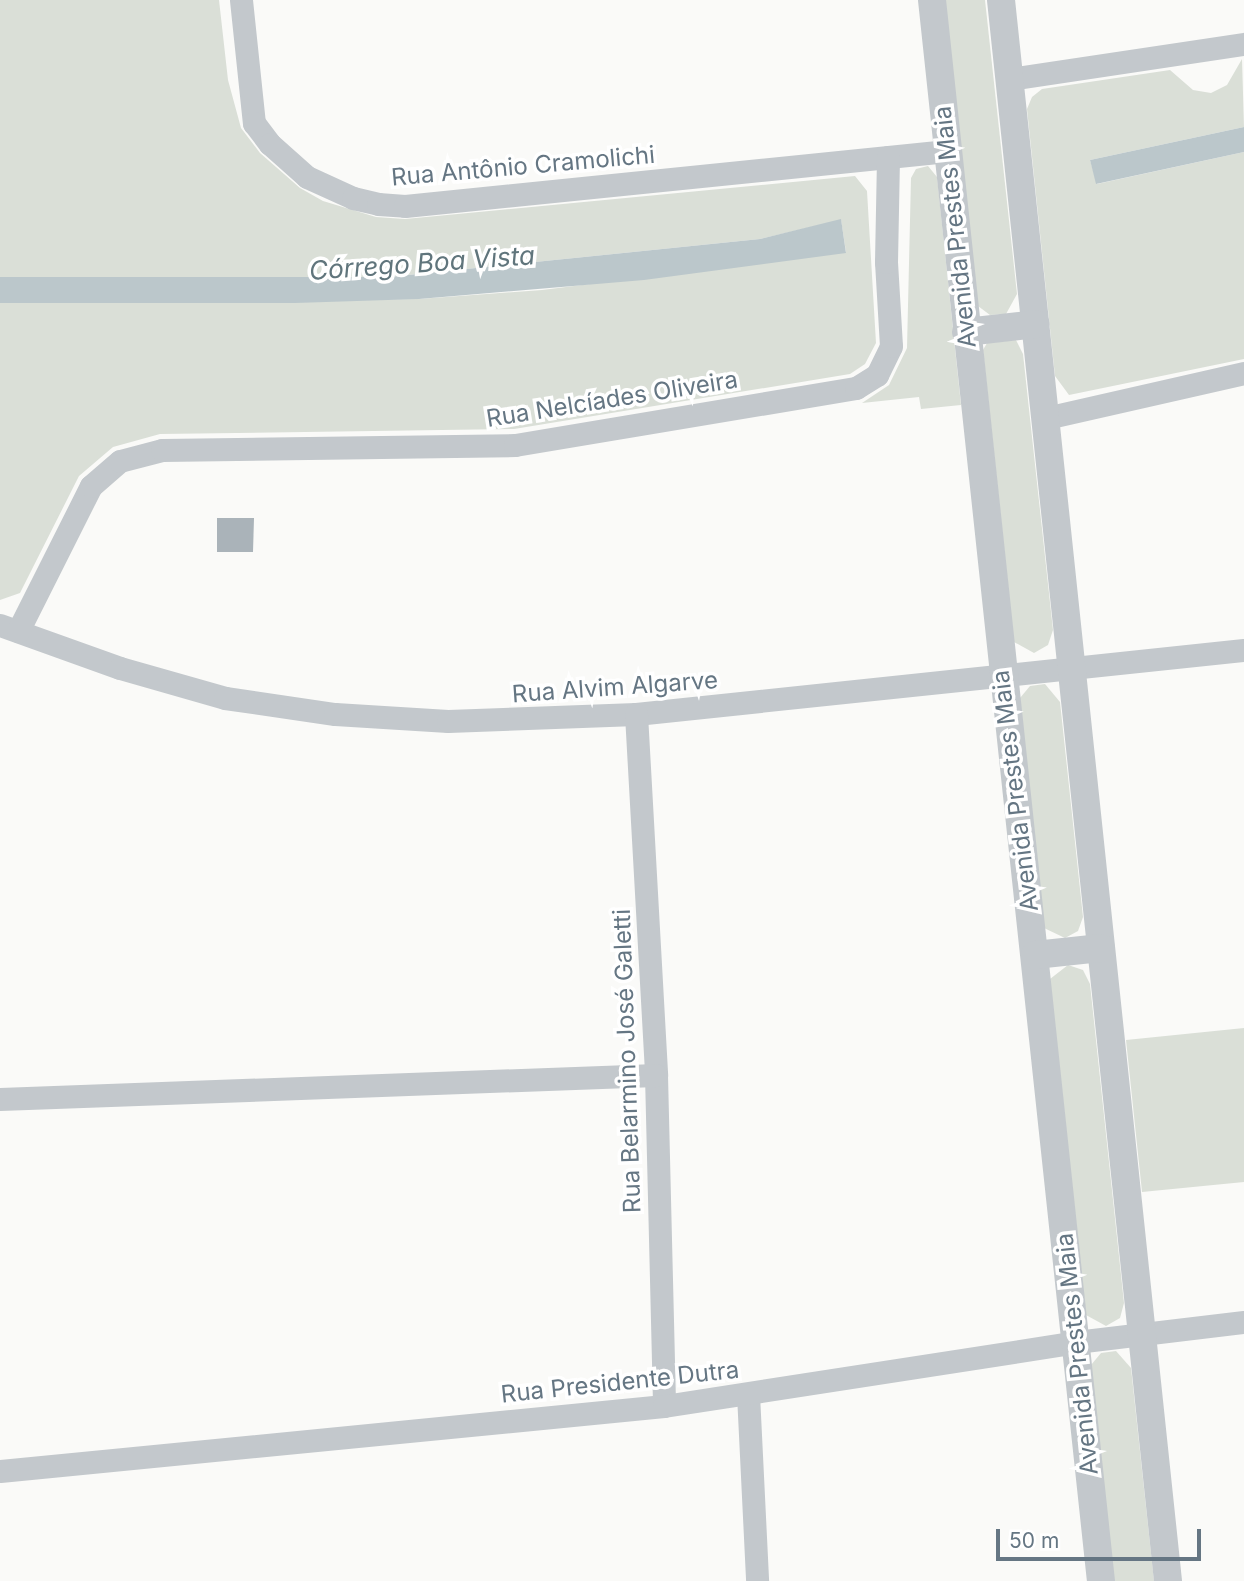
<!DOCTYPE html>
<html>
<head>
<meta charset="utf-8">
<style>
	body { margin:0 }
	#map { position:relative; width:1244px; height:1581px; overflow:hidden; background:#fafaf8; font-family:Inter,sans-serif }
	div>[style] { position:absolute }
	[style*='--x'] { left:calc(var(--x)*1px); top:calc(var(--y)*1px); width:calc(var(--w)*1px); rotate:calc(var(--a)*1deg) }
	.green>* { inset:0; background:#dadfd7 }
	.water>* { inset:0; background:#bbc7cb }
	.building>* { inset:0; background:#aab3b9 }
	.minor>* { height:23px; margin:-11.5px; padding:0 11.5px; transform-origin:11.5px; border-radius:11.5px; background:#c3c8cc }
	.tertiary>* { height:28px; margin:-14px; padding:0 14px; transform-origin:14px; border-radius:14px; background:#c3c8cc }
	span { translate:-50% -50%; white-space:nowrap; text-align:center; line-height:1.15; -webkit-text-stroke:7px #fff; paint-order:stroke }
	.street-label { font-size:24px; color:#657683 }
	.water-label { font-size:26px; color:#60757c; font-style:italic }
	.scale { position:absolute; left:996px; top:1529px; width:205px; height:32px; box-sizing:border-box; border:4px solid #657683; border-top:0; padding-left:9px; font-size:21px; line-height:24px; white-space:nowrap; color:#657683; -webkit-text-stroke:5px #fff; paint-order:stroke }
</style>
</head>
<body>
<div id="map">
	<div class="green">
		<i style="clip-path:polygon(0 0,219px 0,228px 80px,241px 128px,260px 153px,300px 188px,323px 201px,376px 217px,405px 219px,855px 176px,867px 191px,876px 343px,865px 364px,850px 374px,514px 429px,160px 434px,113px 447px,79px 476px,20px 593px,0 600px,0 303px,419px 299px,542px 290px,846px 252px,841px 220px,760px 239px,389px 277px,0 277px)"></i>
		<i style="clip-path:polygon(944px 0,985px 0,1017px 294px,1006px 314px,990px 315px,978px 306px)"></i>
		<i style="clip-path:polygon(1242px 59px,1244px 127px,1090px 160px,1097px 184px,1244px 152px,1244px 359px,1069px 395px,1055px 376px,1027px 109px,1032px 97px,1042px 89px,1170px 70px,1193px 90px,1211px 93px,1227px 85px)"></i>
		<i style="clip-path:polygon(928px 166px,937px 177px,961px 405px,921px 409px,919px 397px,862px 403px,889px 385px,907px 348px,911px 178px,916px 169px)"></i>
		<i style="clip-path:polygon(1016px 340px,1023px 354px,1053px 630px,1048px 645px,1034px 653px,1014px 642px,983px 350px,987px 343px)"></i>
		<i style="clip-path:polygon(1045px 684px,1060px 702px,1083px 917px,1078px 931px,1065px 938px,1044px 928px,1020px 698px,1030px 686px)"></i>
		<i style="clip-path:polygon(1068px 965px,1083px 970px,1090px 984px,1124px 1303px,1120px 1318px,1106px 1326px,1086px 1315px,1050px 979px)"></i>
		<i style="clip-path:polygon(1244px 1028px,1244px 1182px,1142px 1192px,1126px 1040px)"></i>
		<i style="clip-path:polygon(1116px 1351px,1131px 1368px,1154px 1581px,1113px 1581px,1091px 1365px,1101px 1353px)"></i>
	</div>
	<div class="water">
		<i style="clip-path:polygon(1244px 127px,1244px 152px,1096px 184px,1090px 160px)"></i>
		<i style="clip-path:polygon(841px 219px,846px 253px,644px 280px,419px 299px,295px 303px,0 303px,0 277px,389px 277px,760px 239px)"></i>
	</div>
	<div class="building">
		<i style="clip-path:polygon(217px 518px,254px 518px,253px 552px,217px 552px)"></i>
	</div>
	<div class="minor">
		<i style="--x:241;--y:0;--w:124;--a:84"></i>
		<i style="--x:254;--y:123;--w:26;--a:53"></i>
		<i style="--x:270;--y:144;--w:50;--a:41.7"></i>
		<i style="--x:307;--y:177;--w:51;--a:24.5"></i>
		<i style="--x:353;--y:198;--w:26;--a:13"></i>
		<i style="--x:378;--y:204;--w:27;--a:4"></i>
		<i style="--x:405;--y:206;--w:545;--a:-5.79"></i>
		<i style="--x:1009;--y:79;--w:238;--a:-8.5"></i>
		<i style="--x:1046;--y:418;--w:203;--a:-12.8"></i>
		<i style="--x:0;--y:625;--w:127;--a:19.7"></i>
		<i style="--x:120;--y:668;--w:109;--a:15.9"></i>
		<i style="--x:225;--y:698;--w:111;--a:8.3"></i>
		<i style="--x:335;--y:714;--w:113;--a:3.5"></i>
		<i style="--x:448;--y:721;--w:188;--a:-2.1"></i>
		<i style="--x:636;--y:714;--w:611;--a:-6.01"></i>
		<i style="--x:18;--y:631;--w:162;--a:-63.3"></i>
		<i style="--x:91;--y:486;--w:38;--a:-41"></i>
		<i style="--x:120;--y:461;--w:43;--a:-14.7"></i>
		<i style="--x:162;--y:450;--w:353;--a:-0.8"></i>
		<i style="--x:515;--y:445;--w:346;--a:-9.5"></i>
		<i style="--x:856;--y:388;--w:25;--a:-32"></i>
		<i style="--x:877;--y:375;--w:32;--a:-64"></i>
		<i style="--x:891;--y:346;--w:84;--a:-93.4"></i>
		<i style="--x:886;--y:262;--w:105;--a:-88.9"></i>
		<i style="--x:636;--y:714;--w:362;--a:86.8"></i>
		<i style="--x:656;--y:1075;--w:331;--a:88.6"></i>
		<i style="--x:0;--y:1099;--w:656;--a:-2.1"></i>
		<i style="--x:748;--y:1394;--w:187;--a:87.2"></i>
		<i style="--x:0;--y:1471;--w:667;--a:-5.59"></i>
		<i style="--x:664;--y:1406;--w:417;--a:-8.8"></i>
		<i style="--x:1076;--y:1342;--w:169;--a:-6.8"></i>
	</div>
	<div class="tertiary">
		<i style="--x:932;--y:0;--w:1590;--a:83.9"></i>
		<i style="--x:1001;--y:0;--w:1590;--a:83.97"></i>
		<i style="--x:966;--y:332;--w:70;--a:-6.5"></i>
		<i style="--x:1035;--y:955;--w:66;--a:-6.1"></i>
	</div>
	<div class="street-label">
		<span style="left:523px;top:166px;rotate:-5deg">Rua Antônio Cramolichi</span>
		<span style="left:955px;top:227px;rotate:-96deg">Avenida Prestes Maia</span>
		<span style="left:612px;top:399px;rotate:-9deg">Rua Nelcíades Oliveira</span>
		<span style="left:615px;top:687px;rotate:-4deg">Rua Alvim Algarve</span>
		<span style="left:1015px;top:791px;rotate:-97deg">Avenida Prestes Maia</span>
		<span style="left:627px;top:1061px;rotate:-92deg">Rua Belarmino José Galetti</span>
		<span style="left:1077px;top:1354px;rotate:-96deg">Avenida Prestes Maia</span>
		<span style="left:620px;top:1382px;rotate:-6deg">Rua Presidente Dutra</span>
	</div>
	<div class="water-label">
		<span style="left:422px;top:263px;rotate:-4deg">Córrego Boa Vista</span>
	</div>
	<div class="scale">50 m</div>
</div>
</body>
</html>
